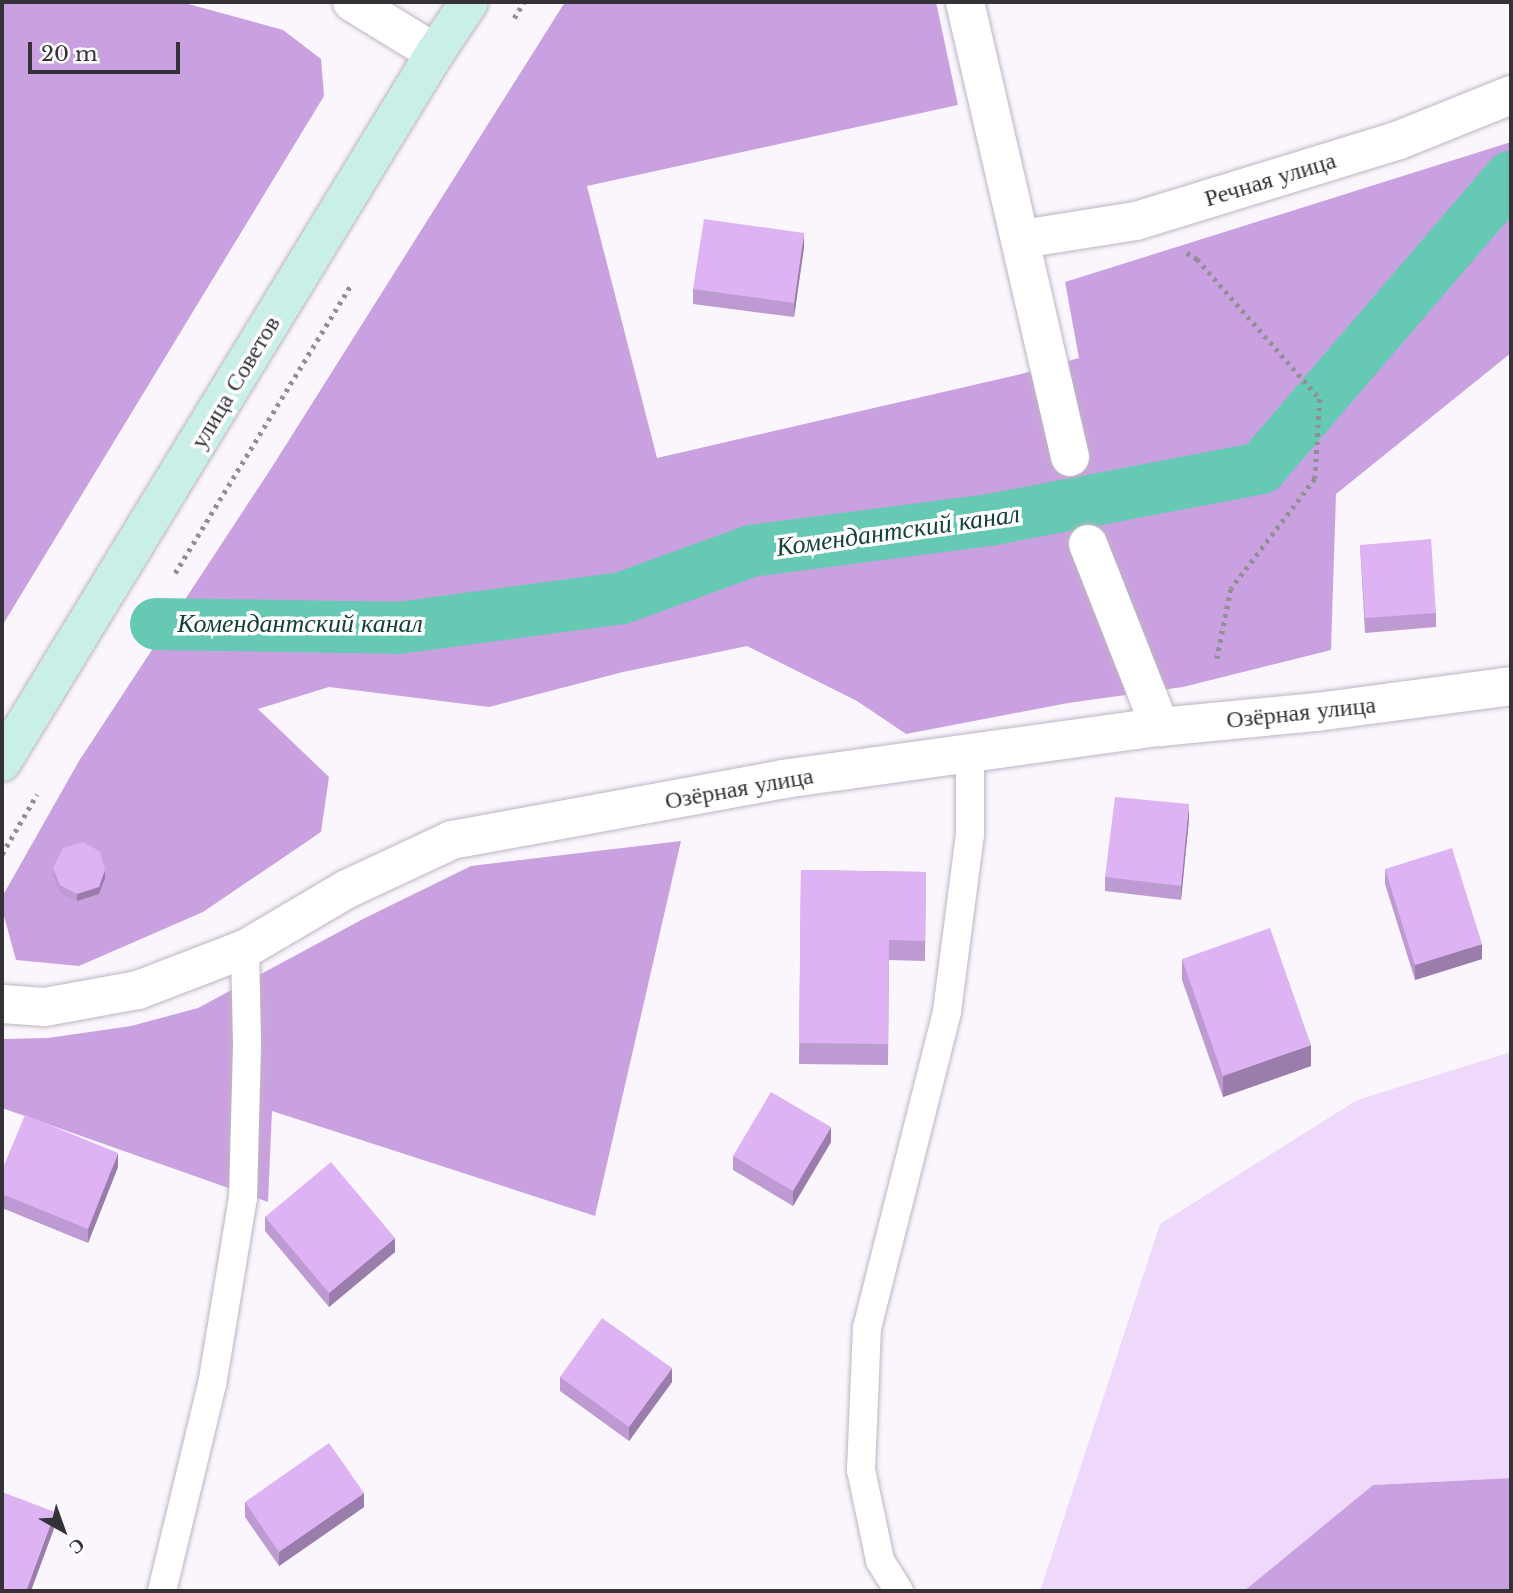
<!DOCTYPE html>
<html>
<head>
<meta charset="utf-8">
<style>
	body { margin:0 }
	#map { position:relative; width:1513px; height:1593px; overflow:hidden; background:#fbf6fe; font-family:"Libre Baskerville",serif }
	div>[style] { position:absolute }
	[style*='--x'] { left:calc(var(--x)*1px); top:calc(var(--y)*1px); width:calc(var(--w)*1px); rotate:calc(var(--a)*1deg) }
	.green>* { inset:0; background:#efd9fb }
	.forest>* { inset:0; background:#caa1e0 }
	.canal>* { height:52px; margin:-26px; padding:0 26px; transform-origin:26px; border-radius:26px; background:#66c9b3 }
	.path>* { height:4.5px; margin-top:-2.25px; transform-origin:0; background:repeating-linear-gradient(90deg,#928e95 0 3.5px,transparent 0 8.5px) }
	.roads { filter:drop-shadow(0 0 2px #bdb5c1) drop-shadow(0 0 2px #bdb5c1) }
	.service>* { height:28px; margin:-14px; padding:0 14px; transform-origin:14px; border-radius:14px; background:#fff }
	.minor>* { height:38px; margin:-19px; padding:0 19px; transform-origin:19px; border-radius:19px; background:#fff }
	.secondary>* { height:38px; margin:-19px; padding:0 19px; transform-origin:19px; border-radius:19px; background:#caefe8 }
	.wall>* { inset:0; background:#be9ad2 }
	.shaded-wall>* { inset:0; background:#9b7dab }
	.building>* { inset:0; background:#ddb3f4 }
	span { translate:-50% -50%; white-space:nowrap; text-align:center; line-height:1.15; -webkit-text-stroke:7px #fff; paint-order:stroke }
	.street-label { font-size:24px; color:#353237 }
	.water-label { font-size:26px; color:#134037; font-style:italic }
	.frame { position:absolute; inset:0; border:4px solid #353237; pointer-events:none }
	.north { position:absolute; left:28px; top:1495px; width:70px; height:70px; -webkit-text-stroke:5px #fff; paint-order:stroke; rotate:140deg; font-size:19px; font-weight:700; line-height:28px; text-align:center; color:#353237 }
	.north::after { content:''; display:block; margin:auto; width:24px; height:32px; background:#353237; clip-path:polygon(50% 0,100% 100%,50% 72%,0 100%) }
	.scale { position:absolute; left:28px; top:42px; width:152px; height:32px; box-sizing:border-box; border:4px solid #353237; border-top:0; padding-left:9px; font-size:21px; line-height:24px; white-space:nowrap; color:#353237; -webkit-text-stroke:5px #fff; paint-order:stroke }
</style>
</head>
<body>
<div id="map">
	<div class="green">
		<i style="clip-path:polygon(1511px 1052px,1511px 1478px,1373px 1485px,1244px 1591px,1040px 1591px,1160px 1224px,1357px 1100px)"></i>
	</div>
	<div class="forest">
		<i style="clip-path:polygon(2px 2px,181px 2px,283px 30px,321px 59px,324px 96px,2px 626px)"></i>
		<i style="clip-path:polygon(565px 2px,936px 2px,958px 105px,587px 186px,657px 458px,1021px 374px,1079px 358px,1065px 282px,1511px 142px,1511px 353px,1336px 494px,1331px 650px,1183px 687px,1068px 703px,906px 734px,857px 701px,747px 646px,623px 672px,489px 707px,329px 687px,258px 709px,329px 777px,321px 832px,203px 912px,79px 966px,16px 960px,2px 909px,2px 897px,79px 761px,272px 467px)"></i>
		<i style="clip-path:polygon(681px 841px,595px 1216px,272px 1111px,268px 1202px,2px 1108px,2px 1039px,48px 1038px,131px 1026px,198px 1008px,363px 919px,471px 866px)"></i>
		<i style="clip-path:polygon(1511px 1478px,1511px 1591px,1244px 1591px,1373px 1485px)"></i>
	</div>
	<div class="canal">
		<i style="--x:156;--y:624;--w:242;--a:0.9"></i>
		<i style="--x:398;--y:628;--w:226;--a:-7.6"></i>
		<i style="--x:622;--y:598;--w:137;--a:-20"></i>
		<i style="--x:751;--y:551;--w:240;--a:-7.4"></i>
		<i style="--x:989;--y:520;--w:277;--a:-10.8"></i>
		<i style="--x:1261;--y:468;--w:384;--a:-49.4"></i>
	</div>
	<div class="path">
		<i style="--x:514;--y:18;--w:19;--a:-58"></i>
		<i style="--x:1187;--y:253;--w:12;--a:31"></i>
		<i style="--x:1197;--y:259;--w:186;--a:48.7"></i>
		<i style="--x:1320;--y:399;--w:80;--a:93.6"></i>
		<i style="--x:1315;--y:479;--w:138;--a:127.4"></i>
		<i style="--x:1231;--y:589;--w:71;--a:101.3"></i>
		<i style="--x:175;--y:573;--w:338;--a:-58.6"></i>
		<i style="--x:2;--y:854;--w:69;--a:-59.7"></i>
	</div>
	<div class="roads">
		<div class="service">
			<i style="--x:162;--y:1591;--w:212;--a:-76.4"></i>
			<i style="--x:212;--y:1385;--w:190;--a:-80.6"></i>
			<i style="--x:243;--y:1198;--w:155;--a:-88.5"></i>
			<i style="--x:247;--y:1043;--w:94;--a:-91.2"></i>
			<i style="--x:899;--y:1591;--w:36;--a:-122"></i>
			<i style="--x:880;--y:1560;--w:92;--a:-101.9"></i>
			<i style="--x:861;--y:1470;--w:142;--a:-87.6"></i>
			<i style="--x:867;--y:1328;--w:327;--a:-75.8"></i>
			<i style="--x:947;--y:1011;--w:177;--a:-82.6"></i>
			<i style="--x:970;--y:835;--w:80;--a:-90"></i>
		</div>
		<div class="minor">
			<i style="--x:352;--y:2;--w:97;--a:31.6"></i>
			<i style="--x:965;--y:2;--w:467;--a:77"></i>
			<i style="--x:1022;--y:239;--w:115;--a:-9"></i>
			<i style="--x:1136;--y:221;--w:275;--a:-17.1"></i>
			<i style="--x:1399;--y:140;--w:121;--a:-21.9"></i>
			<i style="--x:1088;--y:544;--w:197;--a:68.5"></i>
			<i style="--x:2;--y:1004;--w:43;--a:4"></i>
			<i style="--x:45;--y:1007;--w:95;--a:-10.4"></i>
			<i style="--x:138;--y:990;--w:115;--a:-21"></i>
			<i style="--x:245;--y:949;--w:118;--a:-30.5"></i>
			<i style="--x:347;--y:889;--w:116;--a:-25"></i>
			<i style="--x:452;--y:840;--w:337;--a:-10.4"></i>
			<i style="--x:783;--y:779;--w:381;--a:-7.9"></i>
			<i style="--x:1160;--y:727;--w:158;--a:-5.5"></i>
			<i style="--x:1317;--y:712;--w:196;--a:-7.6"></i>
		</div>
		<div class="secondary">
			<i style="--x:2;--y:762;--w:831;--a:-58.59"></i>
			<i style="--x:435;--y:53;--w:61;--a:-56.3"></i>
		</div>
	</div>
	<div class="wall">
		<i style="clip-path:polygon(804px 247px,794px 317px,693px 304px,693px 289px)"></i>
		<i style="clip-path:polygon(1360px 545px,1436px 613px,1436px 627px,1365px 633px)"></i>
		<i style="clip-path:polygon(1189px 819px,1181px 900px,1105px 891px,1105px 877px)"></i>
		<i style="clip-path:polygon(53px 868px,105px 878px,99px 894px,77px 901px,60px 893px,53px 876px)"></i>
		<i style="clip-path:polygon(1385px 869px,1482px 959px,1415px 980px,1385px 884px)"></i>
		<i style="clip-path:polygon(801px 870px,926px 872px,925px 961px,889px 960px,888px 1065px,799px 1064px)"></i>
		<i style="clip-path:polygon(1182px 959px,1311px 1066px,1223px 1097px,1182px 980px)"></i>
		<i style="clip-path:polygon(831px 1142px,793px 1206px,733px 1170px,733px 1156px)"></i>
		<i style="clip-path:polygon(118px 1167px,88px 1243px,2px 1208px,2px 1170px)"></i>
		<i style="clip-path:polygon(265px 1217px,395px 1252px,329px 1307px,265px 1231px)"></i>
		<i style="clip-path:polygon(560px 1377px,672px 1382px,629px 1441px,560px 1391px)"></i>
		<i style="clip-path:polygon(245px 1502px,364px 1507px,279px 1566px,245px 1517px)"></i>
	</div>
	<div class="shaded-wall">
		<i style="clip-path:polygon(804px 233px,804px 247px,794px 317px,794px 303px)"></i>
		<i style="clip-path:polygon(1189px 804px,1189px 819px,1181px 900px,1181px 886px)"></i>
		<i style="clip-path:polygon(105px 870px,105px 878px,99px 894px,77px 901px,77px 894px)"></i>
		<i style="clip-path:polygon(1482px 944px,1482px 959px,1415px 980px,1415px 965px)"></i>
		<i style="clip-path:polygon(1311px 1045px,1311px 1066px,1223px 1097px,1223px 1076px)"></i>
		<i style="clip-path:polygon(831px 1127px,831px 1142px,793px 1206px,793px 1191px)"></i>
		<i style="clip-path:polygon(118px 1153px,118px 1167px,88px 1243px,88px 1229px)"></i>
		<i style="clip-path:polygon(395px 1238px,395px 1252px,329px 1307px,329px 1293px)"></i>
		<i style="clip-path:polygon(672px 1368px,672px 1382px,629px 1441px,629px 1427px)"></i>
		<i style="clip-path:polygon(364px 1493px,364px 1507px,279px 1566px,279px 1552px)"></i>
		<i style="clip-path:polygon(55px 1512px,55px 1526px,31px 1591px,26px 1591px)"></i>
	</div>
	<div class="building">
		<i style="clip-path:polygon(704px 219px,804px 233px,794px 303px,693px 289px)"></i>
		<i style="clip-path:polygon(1431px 539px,1436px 613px,1365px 618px,1360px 545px)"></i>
		<i style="clip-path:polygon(1115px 797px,1189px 804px,1181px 886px,1105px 877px)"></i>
		<i style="clip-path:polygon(84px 842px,100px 852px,105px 870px,99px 887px,77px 894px,60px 885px,53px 868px,63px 848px)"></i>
		<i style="clip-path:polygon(1452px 848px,1482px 944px,1415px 965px,1385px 869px)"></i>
		<i style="clip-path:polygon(801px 870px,926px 872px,925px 941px,889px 940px,888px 1044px,799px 1043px)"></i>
		<i style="clip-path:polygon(1270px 928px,1311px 1045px,1223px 1076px,1182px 959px)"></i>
		<i style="clip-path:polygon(771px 1092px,831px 1127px,793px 1191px,733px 1156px)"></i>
		<i style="clip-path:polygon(25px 1115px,118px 1153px,88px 1229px,2px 1194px,2px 1170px)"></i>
		<i style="clip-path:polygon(331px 1162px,395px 1238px,329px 1293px,265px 1217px)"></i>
		<i style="clip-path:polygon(602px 1318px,672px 1368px,629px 1427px,560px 1377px)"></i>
		<i style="clip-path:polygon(329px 1443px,364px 1493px,279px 1552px,245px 1502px)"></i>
		<i style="clip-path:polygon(2px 1492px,55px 1512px,26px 1591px,2px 1591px)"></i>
	</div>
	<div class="street-label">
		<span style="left:1270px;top:179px;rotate:-17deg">Речная улица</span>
		<span style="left:235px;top:382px;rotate:-59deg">улица Советов</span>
		<span style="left:1301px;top:712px;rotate:-6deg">Озёрная улица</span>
		<span style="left:739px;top:788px;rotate:-10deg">Озёрная улица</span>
	</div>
	<div class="water-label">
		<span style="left:898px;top:531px;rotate:-8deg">Комендантский канал</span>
		<span style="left:300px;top:624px">Комендантский канал</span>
	</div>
	<div class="frame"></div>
	<div class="north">С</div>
	<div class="scale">20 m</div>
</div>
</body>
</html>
